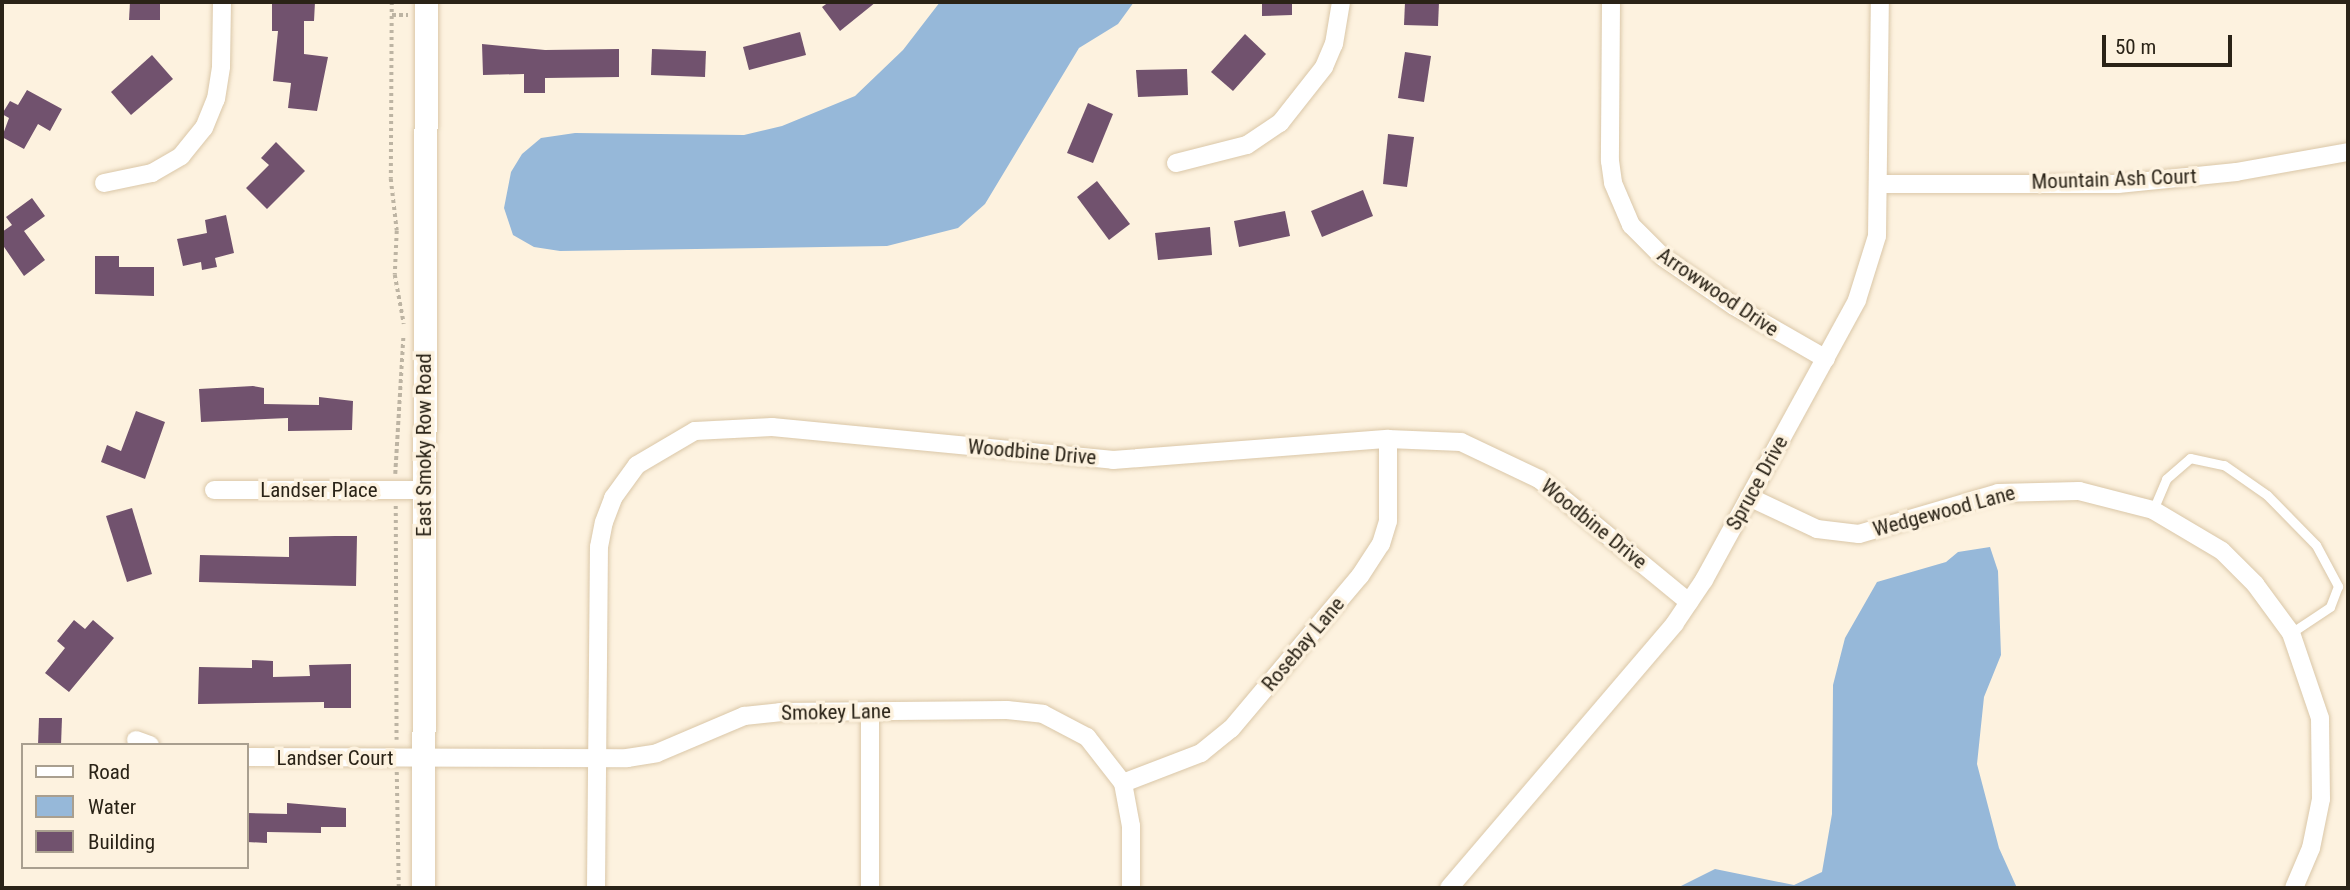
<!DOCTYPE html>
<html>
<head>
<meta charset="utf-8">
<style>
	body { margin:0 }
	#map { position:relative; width:2350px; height:890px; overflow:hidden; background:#fdf2df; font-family:"Roboto Condensed",sans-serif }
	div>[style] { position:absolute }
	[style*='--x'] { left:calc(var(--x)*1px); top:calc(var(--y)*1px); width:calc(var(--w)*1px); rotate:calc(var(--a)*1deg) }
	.water>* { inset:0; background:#96b8d9 }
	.building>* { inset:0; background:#71526e }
	.path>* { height:3.5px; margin-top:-1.75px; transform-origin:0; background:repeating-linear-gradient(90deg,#bdb4a3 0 3.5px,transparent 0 7px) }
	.roads { filter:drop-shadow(0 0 2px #dac7a8) drop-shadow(0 0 2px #dac7a8) }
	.service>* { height:9px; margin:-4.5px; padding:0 4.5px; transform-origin:4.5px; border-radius:4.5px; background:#fff }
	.minor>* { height:18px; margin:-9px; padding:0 9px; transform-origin:9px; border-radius:9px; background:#fff }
	.tertiary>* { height:23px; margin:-11.5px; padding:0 11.5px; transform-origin:11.5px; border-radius:11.5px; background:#fff }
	span { translate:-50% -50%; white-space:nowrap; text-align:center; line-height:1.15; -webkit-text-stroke:7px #fdf2df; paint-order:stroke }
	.street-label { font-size:21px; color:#2a2317 }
	.frame { position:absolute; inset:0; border:4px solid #2a2317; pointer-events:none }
	.legend { position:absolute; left:21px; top:743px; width:228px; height:126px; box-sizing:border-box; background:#fdf2df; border:2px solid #a99f8f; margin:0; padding:9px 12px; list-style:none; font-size:21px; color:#2a2317 }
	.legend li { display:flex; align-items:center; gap:14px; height:35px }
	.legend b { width:35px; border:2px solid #a99f8f }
	.scale { position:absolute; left:2102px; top:35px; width:130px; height:32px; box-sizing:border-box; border:4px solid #2a2317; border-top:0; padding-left:9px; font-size:21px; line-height:24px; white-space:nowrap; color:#2a2317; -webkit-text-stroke:5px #fdf2df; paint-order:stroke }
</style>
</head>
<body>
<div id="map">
	<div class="water">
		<i style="clip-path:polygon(940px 2px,1134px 2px,1118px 24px,1079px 48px,985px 204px,958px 228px,887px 246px,560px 251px,534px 247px,513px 235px,504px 208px,511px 172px,522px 154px,541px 138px,575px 133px,744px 135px,782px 126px,855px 96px,903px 50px)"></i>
		<i style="clip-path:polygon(1990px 547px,1998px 571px,2001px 655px,1984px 697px,1977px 764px,1999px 848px,2017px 888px,1677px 888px,1715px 869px,1794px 885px,1822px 872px,1832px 814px,1833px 685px,1845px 638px,1877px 582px,1946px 562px,1958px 552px)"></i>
	</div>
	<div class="building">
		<i style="clip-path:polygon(130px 2px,160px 2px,160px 20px,129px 20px)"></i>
		<i style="clip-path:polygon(272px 2px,315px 2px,314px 21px,304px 21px,304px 54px,328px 57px,317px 111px,288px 108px,291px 83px,273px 81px,278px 31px,272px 31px)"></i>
		<i style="clip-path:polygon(829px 2px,876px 2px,840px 31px,822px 7px)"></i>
		<i style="clip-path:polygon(1262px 2px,1292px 2px,1292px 15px,1262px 16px)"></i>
		<i style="clip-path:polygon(1405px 2px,1439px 2px,1438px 26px,1404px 25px)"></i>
		<i style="clip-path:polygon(800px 32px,806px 55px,749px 70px,743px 47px)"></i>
		<i style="clip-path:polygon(1245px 34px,1266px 54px,1233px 91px,1211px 72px)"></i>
		<i style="clip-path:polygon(482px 44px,545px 50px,619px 49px,619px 77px,545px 78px,545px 93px,524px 93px,524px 74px,483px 75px)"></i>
		<i style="clip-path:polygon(652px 49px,706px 51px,705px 77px,651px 75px)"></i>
		<i style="clip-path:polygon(1405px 52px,1431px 56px,1424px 102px,1398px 98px)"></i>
		<i style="clip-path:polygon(152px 55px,173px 79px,131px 115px,111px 92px)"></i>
		<i style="clip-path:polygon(1187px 69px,1188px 95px,1138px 97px,1136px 70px)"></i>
		<i style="clip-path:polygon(27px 90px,62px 109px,50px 131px,38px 124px,24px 149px,2px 137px,9px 118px,2px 114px,10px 101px,18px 105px)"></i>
		<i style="clip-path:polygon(1088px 103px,1113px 114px,1093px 163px,1067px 153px)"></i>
		<i style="clip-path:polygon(1388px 134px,1414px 137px,1407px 187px,1383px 184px)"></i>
		<i style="clip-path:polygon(276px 142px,305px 171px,267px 209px,246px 188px,269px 165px,261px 158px)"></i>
		<i style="clip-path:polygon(1097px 181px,1130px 224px,1109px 240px,1077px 197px)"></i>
		<i style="clip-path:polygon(1363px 190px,1373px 216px,1322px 237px,1311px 211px)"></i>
		<i style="clip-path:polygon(32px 198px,45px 216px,24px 231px,45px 260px,24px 276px,2px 244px,2px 232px,12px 225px,6px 217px)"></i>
		<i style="clip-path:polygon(1285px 211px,1290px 236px,1239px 247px,1234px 221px)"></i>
		<i style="clip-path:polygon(226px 215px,234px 253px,215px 258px,217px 267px,202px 270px,201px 262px,183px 266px,177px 239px,207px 233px,205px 220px)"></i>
		<i style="clip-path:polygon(1210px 227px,1212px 255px,1158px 260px,1155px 233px)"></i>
		<i style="clip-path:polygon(95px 256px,119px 256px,119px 267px,154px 267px,154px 296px,95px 294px)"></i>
		<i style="clip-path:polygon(253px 386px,264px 388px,264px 404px,319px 405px,319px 397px,353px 401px,352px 430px,288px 431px,288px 418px,201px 422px,199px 389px)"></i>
		<i style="clip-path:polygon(136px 411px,165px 422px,145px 479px,101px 462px,107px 445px,121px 451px)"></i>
		<i style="clip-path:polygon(132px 508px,152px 574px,127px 582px,106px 516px)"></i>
		<i style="clip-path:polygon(335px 536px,357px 536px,356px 586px,199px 582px,200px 555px,289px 557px,289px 537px)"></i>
		<i style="clip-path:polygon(74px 620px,85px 629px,93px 620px,114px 638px,69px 692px,45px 673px,65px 648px,57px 641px)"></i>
		<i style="clip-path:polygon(252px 660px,273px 661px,273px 677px,310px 676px,309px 665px,351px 664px,351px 708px,324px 708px,324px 702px,198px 704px,199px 667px,252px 668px)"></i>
		<i style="clip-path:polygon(39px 718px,62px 718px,61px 745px,38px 745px)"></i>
		<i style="clip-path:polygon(287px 803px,346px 808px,346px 827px,321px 827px,321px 833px,267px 832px,267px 843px,247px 842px,247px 813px,287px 814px)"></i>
	</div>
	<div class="path">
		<i style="--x:392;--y:2;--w:177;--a:90.3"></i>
		<i style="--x:391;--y:179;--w:52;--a:83.4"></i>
		<i style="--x:397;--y:231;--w:44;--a:92.6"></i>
		<i style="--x:395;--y:275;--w:50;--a:79.6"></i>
		<i style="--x:392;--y:15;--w:16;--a:0"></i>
		<i style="--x:395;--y:474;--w:136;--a:-86.6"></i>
		<i style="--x:396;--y:506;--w:234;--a:89.8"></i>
		<i style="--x:397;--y:772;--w:116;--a:89"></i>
	</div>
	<div class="roads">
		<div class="service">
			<i style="--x:2153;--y:510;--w:34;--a:-67"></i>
			<i style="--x:2166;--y:479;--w:32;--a:-41"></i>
			<i style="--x:2190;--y:458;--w:35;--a:12"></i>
			<i style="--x:2224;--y:465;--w:52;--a:34.9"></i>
			<i style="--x:2267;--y:495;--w:70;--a:45.6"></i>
			<i style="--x:2316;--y:545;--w:47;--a:61.8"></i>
			<i style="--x:2338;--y:586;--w:22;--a:111"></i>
			<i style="--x:2330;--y:607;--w:47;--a:146.3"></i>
		</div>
		<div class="minor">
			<i style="--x:1611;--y:2;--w:159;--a:90.4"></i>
			<i style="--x:1610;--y:161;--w:22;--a:82"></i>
			<i style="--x:1613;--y:183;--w:46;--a:66.8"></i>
			<i style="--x:1631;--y:225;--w:45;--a:45"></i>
			<i style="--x:1663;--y:257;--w:86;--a:34.6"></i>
			<i style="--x:1734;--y:306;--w:106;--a:29.9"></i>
			<i style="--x:1176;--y:163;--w:73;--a:-14.2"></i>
			<i style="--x:1247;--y:145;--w:40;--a:-34"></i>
			<i style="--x:1280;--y:123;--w:71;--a:-51.8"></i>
			<i style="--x:1324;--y:67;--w:25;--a:-67"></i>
			<i style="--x:1334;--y:44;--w:43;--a:-80.5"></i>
			<i style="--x:104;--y:183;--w:49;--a:-11.8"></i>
			<i style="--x:152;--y:173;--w:34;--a:-30"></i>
			<i style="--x:181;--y:156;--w:36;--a:-51"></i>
			<i style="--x:204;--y:128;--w:31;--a:-68"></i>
			<i style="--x:216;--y:99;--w:33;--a:-81"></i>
			<i style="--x:221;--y:66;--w:64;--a:-89.1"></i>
			<i style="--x:1878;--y:184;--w:240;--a:0"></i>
			<i style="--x:2118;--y:184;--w:119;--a:-5.8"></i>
			<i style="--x:2236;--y:172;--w:114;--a:-10.1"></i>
			<i style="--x:214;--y:490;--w:210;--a:0"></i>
			<i style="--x:1749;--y:497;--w:75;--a:25.2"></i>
			<i style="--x:1817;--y:529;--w:42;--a:6.8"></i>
			<i style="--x:1859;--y:534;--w:145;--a:-16.4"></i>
			<i style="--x:1998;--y:493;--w:81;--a:-1.4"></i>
			<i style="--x:2079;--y:491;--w:76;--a:14.4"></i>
			<i style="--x:2153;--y:510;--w:80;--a:30.7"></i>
			<i style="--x:2222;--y:551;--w:47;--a:45"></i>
			<i style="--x:2255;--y:584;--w:61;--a:53.7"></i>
			<i style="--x:2291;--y:633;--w:90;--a:71.2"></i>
			<i style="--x:2320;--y:718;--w:81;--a:89.3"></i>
			<i style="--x:2321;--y:799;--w:50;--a:101.5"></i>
			<i style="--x:2311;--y:848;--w:43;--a:113"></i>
			<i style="--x:136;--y:740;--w:15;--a:20"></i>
			<i style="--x:247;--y:757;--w:380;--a:0.2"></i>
			<i style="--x:627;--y:758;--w:30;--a:-9"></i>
			<i style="--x:657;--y:753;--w:95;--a:-23"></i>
			<i style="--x:744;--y:716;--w:36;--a:-6"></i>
			<i style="--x:780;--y:712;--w:227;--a:-0.5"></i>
			<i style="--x:1007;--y:710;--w:36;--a:6"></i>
			<i style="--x:1043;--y:714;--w:50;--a:27.6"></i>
			<i style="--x:1087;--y:737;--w:58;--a:52"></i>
			<i style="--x:1123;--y:783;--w:44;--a:79.5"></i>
			<i style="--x:1131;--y:826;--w:62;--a:90"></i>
			<i style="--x:1123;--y:783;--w:84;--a:-21"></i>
			<i style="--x:1201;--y:753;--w:38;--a:-39"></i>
			<i style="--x:1231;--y:729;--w:200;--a:-49.9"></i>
			<i style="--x:1360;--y:576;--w:38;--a:-57"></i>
			<i style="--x:1381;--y:544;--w:24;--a:-73"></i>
			<i style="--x:1388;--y:521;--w:82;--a:-90"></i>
			<i style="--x:596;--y:888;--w:341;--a:-89.5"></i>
			<i style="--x:599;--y:547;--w:25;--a:-79"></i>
			<i style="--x:604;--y:522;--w:26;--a:-69"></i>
			<i style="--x:613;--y:498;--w:41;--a:-54"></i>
			<i style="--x:637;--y:465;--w:67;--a:-30.4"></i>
			<i style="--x:695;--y:431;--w:77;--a:-3"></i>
			<i style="--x:772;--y:427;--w:343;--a:5.5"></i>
			<i style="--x:1113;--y:460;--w:276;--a:-4.4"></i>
			<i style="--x:1388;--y:439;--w:73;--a:2.4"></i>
			<i style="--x:1461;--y:442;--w:86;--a:25.4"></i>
			<i style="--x:1539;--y:479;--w:194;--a:39.4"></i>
			<i style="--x:870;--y:888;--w:177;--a:-90"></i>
			<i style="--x:1449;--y:888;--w:348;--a:-49.5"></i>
			<i style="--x:1675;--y:623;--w:52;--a:-56"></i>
			<i style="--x:1704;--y:580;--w:319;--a:-61.3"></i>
			<i style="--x:1857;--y:300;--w:67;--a:-72.6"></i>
			<i style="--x:1877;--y:236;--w:234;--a:-89.3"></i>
		</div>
		<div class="tertiary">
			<i style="--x:423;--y:888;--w:886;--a:-89.81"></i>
		</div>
	</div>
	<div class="street-label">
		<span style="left:2114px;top:179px;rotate:-2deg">Mountain Ash Court</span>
		<span style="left:1718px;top:292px;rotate:34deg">Arrowwood Drive</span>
		<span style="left:424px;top:445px;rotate:-90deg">East Smoky Row Road</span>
		<span style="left:1032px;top:452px;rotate:5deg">Woodbine Drive</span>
		<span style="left:1757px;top:483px;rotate:-61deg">Spruce Drive</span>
		<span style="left:319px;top:490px">Landser Place</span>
		<span style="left:1944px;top:511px;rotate:-15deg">Wedgewood Lane</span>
		<span style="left:1594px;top:524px;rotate:39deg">Woodbine Drive</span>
		<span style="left:1303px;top:644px;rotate:-50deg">Rosebay Lane</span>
		<span style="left:836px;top:712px;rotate:-1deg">Smokey Lane</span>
		<span style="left:335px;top:758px">Landser Court</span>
	</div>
	<div class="frame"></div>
	<ul class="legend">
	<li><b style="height:9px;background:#fff"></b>Road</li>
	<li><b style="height:19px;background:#96b8d9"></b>Water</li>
	<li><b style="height:19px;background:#71526e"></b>Building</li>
	</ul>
	<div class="scale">50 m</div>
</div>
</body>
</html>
